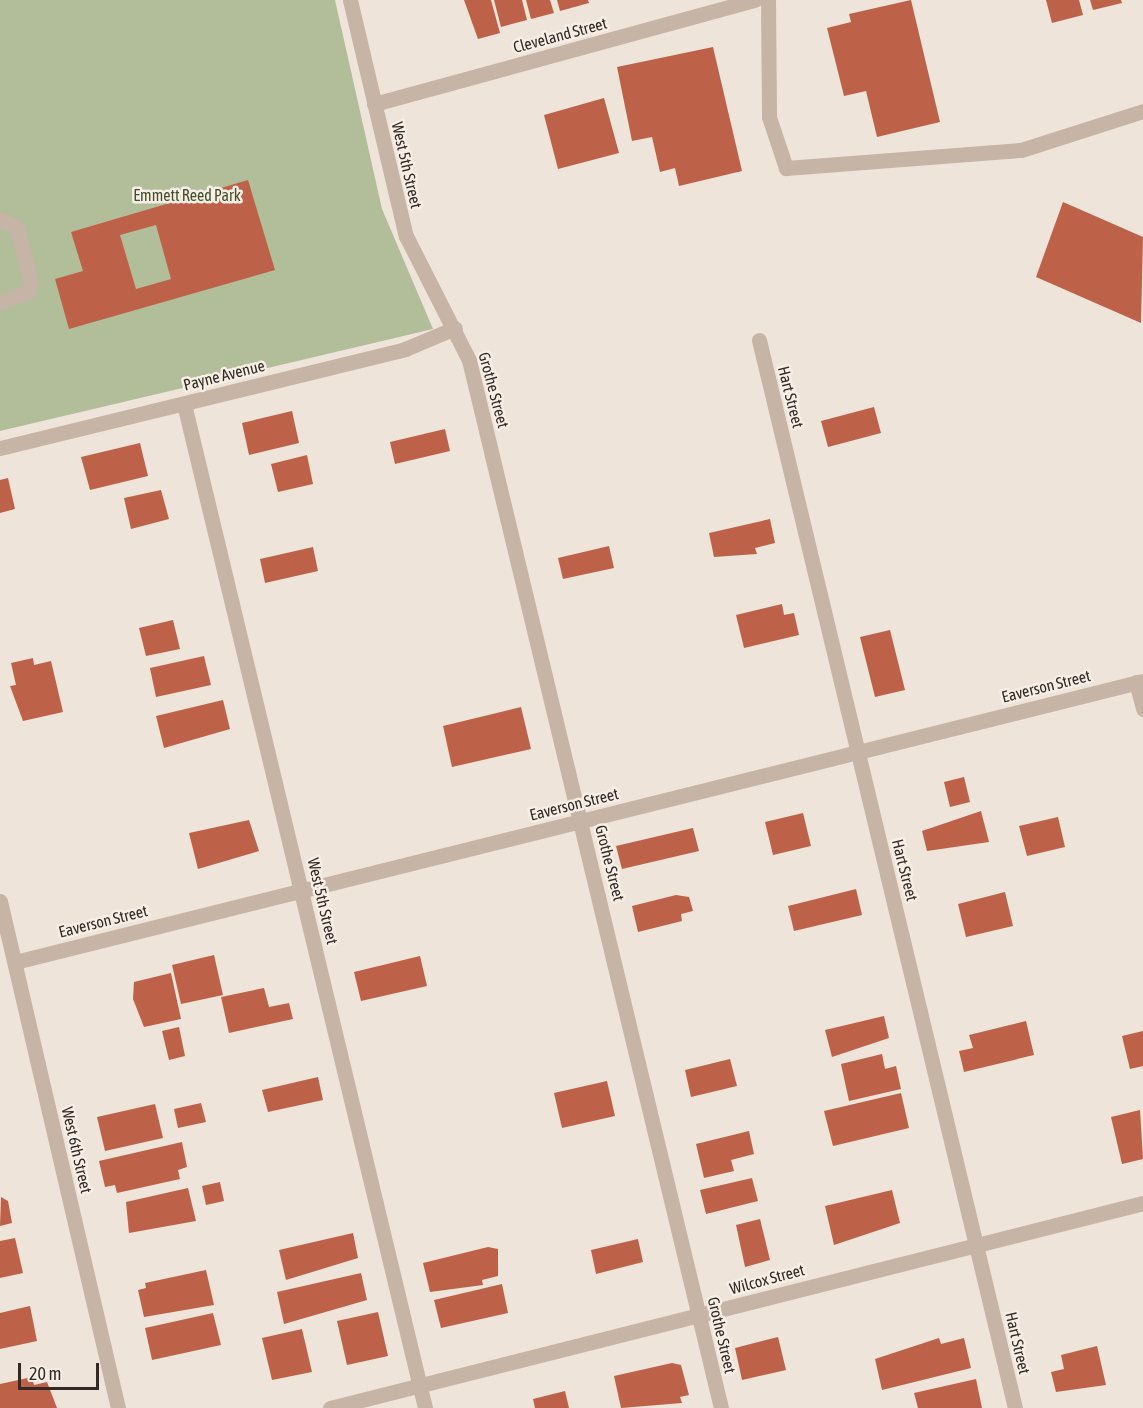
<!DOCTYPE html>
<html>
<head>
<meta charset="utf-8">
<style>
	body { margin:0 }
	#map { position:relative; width:1143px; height:1408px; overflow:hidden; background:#efe4d9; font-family:"Asap Condensed",sans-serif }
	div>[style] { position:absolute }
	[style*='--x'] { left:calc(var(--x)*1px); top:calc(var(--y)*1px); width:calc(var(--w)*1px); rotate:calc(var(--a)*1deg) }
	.green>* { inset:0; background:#b2bd9a }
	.building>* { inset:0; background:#bd6248 }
	.minor>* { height:15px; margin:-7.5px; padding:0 7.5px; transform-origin:7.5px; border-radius:7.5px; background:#c6b4a6 }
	span { translate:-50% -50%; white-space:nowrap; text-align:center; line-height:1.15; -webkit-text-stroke:5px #f7eee5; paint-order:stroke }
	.street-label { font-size:16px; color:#332a26 }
	.park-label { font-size:16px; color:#434f2c }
	.scale { position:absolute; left:18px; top:1363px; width:81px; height:27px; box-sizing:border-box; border:3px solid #332a26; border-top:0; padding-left:8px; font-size:18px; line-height:21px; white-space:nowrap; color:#332a26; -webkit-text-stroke:4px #f7eee5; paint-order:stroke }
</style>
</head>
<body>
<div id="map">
	<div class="green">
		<i style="clip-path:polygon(0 0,335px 0,382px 209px,433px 329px,0 431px)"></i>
	</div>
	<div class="building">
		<i style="clip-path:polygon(464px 0,491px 0,500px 33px,478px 39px)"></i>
		<i style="clip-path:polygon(494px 0,522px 0,527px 20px,501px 27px)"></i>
		<i style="clip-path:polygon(526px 0,550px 0,554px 13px,531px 19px)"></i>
		<i style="clip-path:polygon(557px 0,588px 0,589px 3px,560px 11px)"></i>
		<i style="clip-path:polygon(911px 0,940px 122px,877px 137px,866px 91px,844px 96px,827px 28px,851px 22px,849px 14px)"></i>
		<i style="clip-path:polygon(1046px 0,1079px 0,1083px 15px,1052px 23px)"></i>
		<i style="clip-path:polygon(1090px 0,1121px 0,1122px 3px,1093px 10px)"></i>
		<i style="clip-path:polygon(713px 47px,742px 171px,679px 186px,675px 168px,660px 172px,652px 137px,632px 141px,617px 67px)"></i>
		<i style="clip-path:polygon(604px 98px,619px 153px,558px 169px,544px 115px)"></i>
		<i style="clip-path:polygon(evenodd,248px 180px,275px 270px,69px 329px,55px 279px,83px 271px,71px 232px,248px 180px,156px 225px,171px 279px,136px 289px,120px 235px,156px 225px)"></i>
		<i style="clip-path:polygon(1063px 202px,1143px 237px,1141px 323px,1036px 277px)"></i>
		<i style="clip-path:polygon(874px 407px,881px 433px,828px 447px,821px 421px)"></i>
		<i style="clip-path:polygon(292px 411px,299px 443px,249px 455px,242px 423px)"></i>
		<i style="clip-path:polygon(445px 429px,450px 451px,395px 464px,390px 442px)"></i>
		<i style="clip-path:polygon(140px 443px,148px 476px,90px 490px,81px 457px)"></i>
		<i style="clip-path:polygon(307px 455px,313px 484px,278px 492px,271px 464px)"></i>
		<i style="clip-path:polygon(8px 478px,15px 509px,0 513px,0 480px)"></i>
		<i style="clip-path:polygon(161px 490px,169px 519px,131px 529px,124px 498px)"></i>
		<i style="clip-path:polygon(770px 519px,775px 543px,755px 548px,757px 554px,714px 557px,709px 533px)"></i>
		<i style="clip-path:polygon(609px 546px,614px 568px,563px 579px,558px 558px)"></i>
		<i style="clip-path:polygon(313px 547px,318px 571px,265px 583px,260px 559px)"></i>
		<i style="clip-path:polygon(782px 604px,784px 615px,794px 613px,799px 635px,744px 648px,736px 615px)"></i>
		<i style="clip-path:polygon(173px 620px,180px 649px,146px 656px,139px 628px)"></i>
		<i style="clip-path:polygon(890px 630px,905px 690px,875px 697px,860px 637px)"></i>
		<i style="clip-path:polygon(204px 656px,211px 685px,156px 697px,150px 668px)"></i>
		<i style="clip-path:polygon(33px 658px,34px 665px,51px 661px,63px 712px,23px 721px,10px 686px,16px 685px,11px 663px)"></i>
		<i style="clip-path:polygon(223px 700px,230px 729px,164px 748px,156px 716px)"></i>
		<i style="clip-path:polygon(521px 707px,531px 749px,452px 767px,443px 726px)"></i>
		<i style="clip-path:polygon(964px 777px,970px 802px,950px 807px,944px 782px)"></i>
		<i style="clip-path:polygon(981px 811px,989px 842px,927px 851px,922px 831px)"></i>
		<i style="clip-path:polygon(803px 813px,811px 846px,773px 855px,765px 822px)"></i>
		<i style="clip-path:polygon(1058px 817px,1065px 847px,1027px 856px,1019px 826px)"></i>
		<i style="clip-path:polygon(249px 820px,259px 851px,198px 869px,189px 833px)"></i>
		<i style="clip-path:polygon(693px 828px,699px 851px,622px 869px,616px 846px)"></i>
		<i style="clip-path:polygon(856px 889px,862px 915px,794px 931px,788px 906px)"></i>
		<i style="clip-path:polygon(1005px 892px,1013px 926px,966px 937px,958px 904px)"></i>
		<i style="clip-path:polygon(676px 895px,689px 897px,693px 911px,681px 914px,682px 921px,638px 932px,632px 906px)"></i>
		<i style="clip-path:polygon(214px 955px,223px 995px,181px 1004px,172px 965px)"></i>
		<i style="clip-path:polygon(420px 956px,427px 986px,361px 1001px,354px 972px)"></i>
		<i style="clip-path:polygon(171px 973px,181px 1019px,144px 1027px,133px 999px,134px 982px)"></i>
		<i style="clip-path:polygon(264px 988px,269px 1007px,289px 1003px,293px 1019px,229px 1033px,221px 997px)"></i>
		<i style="clip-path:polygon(884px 1016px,889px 1038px,832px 1057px,825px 1030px)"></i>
		<i style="clip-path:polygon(1026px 1021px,1034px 1055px,964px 1072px,959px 1051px,973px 1048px,969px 1035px)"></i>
		<i style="clip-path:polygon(179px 1027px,185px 1056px,169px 1060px,162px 1031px)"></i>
		<i style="clip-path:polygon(1143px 1031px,1143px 1066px,1130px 1069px,1122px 1036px)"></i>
		<i style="clip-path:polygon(882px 1054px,885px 1069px,896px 1066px,901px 1089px,849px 1101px,841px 1064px)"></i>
		<i style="clip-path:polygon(730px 1059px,737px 1086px,691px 1097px,685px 1070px)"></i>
		<i style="clip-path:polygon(318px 1077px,323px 1100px,268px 1112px,262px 1090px)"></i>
		<i style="clip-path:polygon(607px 1081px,615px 1116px,562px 1128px,554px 1093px)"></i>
		<i style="clip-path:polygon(901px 1093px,909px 1128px,833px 1146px,824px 1111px)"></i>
		<i style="clip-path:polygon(201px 1103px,206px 1122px,178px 1128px,174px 1109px)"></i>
		<i style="clip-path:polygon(155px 1104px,163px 1138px,105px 1151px,97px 1117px)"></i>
		<i style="clip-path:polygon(1140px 1110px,1143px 1159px,1122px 1164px,1111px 1117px)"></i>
		<i style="clip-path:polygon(749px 1131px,754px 1154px,731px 1160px,734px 1171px,704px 1178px,696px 1144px)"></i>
		<i style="clip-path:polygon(182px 1142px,187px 1167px,178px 1170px,180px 1179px,117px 1193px,115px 1185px,105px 1187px,99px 1161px)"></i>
		<i style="clip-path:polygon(752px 1178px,758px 1201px,706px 1214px,700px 1190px)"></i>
		<i style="clip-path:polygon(220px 1182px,224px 1201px,206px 1205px,202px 1186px)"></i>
		<i style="clip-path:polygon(188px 1188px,196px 1221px,129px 1233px,126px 1202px)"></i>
		<i style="clip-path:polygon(892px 1190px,900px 1223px,834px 1245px,825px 1206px)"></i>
		<i style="clip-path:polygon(1px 1197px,8px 1201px,12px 1223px,0 1226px)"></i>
		<i style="clip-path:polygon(760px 1219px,770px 1260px,745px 1267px,736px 1225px)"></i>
		<i style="clip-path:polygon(353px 1233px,358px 1258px,286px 1280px,279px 1250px)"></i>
		<i style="clip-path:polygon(15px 1238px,23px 1273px,0 1278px,0 1241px)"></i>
		<i style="clip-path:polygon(638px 1239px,643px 1262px,596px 1274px,591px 1250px)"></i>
		<i style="clip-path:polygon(488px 1247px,498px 1249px,498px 1276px,482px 1280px,483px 1285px,430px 1292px,423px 1263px)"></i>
		<i style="clip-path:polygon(206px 1270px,214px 1305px,144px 1317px,138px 1290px,146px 1288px,145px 1283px)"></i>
		<i style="clip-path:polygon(361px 1273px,367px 1300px,284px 1324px,277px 1292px)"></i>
		<i style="clip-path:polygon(502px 1284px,508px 1313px,441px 1328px,434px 1300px)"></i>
		<i style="clip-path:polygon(30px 1306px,37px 1341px,0 1349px,0 1313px)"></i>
		<i style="clip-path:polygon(378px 1312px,388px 1356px,347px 1365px,337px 1321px)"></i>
		<i style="clip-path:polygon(213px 1313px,221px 1345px,152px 1360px,145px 1328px)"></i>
		<i style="clip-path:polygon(302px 1329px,312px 1372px,272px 1380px,262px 1338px)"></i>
		<i style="clip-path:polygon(778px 1337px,786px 1370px,742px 1380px,735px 1348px)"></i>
		<i style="clip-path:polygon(939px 1338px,941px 1344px,964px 1338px,971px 1368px,882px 1390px,875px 1359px)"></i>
		<i style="clip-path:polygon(1097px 1346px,1106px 1385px,1056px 1392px,1051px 1372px,1064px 1369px,1061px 1355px)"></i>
		<i style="clip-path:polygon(672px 1363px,681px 1365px,689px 1395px,680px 1397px,682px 1403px,621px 1408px,614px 1376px)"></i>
		<i style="clip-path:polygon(32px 1377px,34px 1385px,47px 1382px,57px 1408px,0 1408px,0 1384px)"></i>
		<i style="clip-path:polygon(976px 1379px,982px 1408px,918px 1408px,914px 1393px)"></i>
		<i style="clip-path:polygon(565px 1391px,569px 1408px,535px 1408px,533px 1399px)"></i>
	</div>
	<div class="minor">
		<i style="--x:350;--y:0;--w:243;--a:76.7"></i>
		<i style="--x:406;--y:236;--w:139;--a:63.1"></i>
		<i style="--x:469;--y:360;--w:1078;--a:76.48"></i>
		<i style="--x:768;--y:0;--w:117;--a:89.5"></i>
		<i style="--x:769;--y:117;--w:54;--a:71.6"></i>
		<i style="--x:786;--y:168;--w:236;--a:-4.4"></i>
		<i style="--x:1021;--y:150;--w:128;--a:-17.7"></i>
		<i style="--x:374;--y:104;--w:395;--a:-15.3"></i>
		<i style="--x:0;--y:219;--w:19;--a:28"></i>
		<i style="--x:17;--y:228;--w:56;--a:75.5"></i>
		<i style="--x:31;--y:282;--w:10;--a:107"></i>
		<i style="--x:28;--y:292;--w:30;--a:160"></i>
		<i style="--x:759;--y:340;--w:1098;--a:76.52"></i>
		<i style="--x:184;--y:404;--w:1033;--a:76.5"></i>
		<i style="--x:0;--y:448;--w:417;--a:-13.7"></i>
		<i style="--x:405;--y:349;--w:54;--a:-22.8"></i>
		<i style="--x:1136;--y:682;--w:28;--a:75"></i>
		<i style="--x:0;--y:901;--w:521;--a:76.9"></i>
		<i style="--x:15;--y:962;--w:1162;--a:-13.99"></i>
		<i style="--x:330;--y:1408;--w:838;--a:-14.15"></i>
	</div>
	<div class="street-label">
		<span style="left:560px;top:35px;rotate:-15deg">Cleveland Street</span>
		<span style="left:407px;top:165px;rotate:77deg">West 5th Street</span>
		<span style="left:224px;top:375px;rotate:-14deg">Payne Avenue</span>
		<span style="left:494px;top:390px;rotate:75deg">Grothe Street</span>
		<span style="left:791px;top:397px;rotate:76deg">Hart Street</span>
		<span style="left:1046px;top:686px;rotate:-14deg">Eaverson Street</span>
		<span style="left:574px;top:804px;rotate:-14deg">Eaverson Street</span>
		<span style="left:610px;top:863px;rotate:76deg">Grothe Street</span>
		<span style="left:905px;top:870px;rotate:76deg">Hart Street</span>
		<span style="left:323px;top:901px;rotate:77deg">West 5th Street</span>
		<span style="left:103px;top:921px;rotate:-14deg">Eaverson Street</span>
		<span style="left:77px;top:1150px;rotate:77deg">West 6th Street</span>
		<span style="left:767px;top:1279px;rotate:-15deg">Wilcox Street</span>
		<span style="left:722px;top:1335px;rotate:77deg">Grothe Street</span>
		<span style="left:1018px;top:1343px;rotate:77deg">Hart Street</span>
	</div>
	<div class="park-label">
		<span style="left:187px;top:195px">Emmett Reed Park</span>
	</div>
	<div class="scale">20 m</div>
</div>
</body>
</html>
